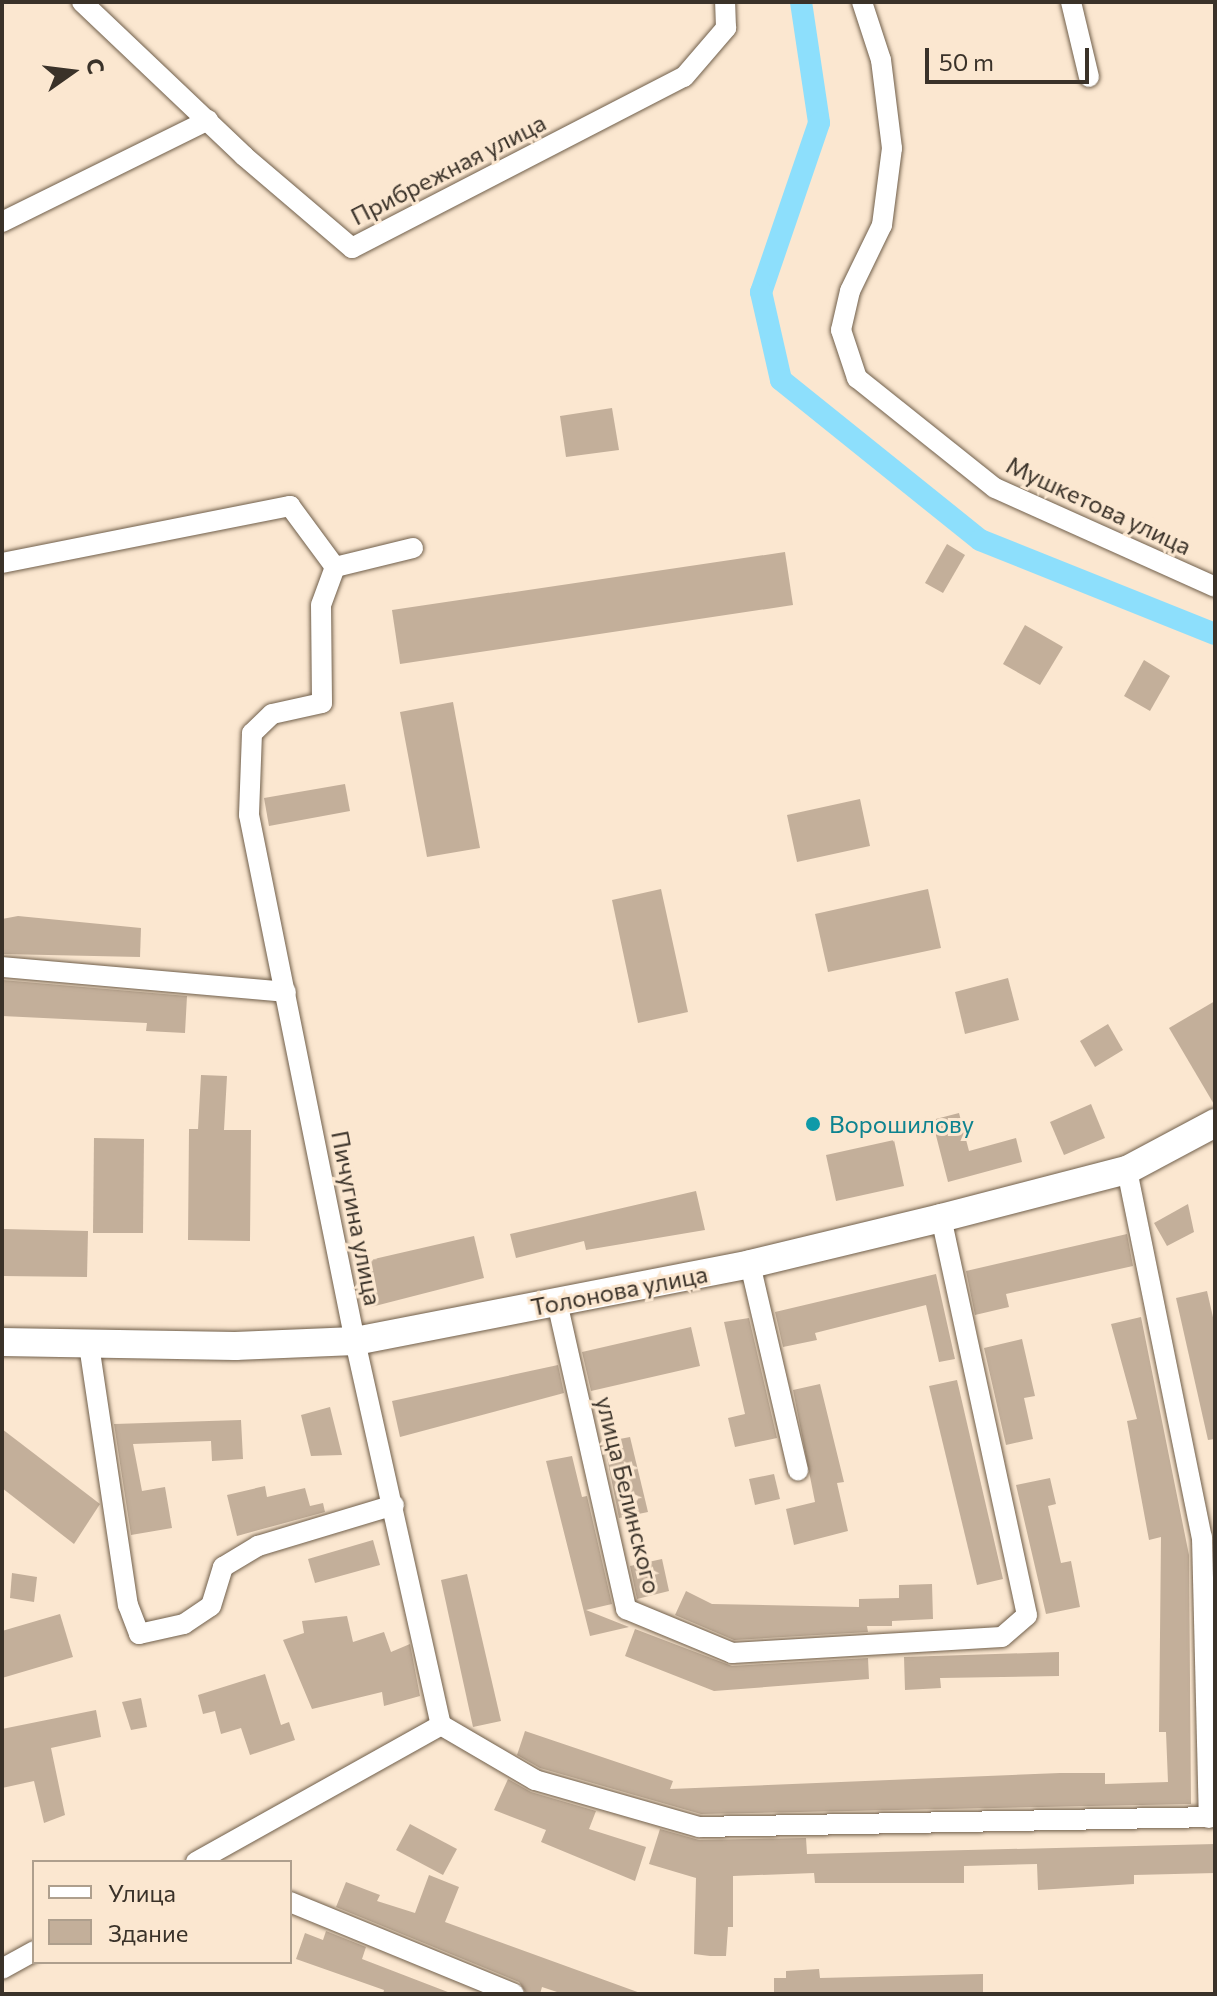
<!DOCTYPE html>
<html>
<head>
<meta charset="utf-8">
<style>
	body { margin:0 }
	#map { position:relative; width:1217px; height:1996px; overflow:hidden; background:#fbe7d0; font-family:Commissioner,sans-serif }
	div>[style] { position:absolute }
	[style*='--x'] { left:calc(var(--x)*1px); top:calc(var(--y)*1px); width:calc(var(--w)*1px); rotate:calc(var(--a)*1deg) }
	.canal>* { height:22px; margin:-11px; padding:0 11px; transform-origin:11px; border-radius:11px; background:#8ddffc }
	.building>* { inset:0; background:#c3af9a }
	.roads { filter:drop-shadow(0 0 2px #705f4b) drop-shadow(0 0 2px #705f4b) }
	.street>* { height:20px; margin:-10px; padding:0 10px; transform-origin:10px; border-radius:10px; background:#fff }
	.secondary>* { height:28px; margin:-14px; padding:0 14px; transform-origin:14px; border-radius:14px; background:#fff }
	.dots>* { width:22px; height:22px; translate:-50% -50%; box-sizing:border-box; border:4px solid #fbe7d0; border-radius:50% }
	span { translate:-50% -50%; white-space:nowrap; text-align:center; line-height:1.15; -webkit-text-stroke:6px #fbe7d0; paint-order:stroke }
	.street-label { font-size:24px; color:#3a3229 }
	.culture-label { font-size:24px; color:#0d838f }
	.left { translate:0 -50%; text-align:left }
	.frame { position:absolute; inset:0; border:4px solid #3a3229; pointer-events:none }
	.legend { position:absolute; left:32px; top:1860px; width:260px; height:104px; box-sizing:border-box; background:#fbe7d0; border:2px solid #ae9f8d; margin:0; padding:10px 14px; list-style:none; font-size:24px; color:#3a3229 }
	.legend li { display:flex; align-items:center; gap:16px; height:40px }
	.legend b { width:40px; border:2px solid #ae9f8d }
	.north { position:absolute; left:32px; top:32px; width:80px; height:80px; -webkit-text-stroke:6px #fbe7d0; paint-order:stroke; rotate:76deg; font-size:22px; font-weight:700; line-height:32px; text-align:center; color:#3a3229 }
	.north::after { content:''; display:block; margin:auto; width:28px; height:36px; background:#3a3229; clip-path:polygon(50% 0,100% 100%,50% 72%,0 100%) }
	.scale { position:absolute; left:925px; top:48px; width:164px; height:36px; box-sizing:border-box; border:4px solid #3a3229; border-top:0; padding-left:10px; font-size:24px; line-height:28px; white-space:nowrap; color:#3a3229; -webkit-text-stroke:6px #fbe7d0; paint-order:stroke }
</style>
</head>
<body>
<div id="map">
	<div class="canal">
		<i style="--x:801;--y:2;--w:122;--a:81.5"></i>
		<i style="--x:819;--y:123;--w:179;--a:108.9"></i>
		<i style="--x:761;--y:292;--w:90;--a:77.2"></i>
		<i style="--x:781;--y:380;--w:255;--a:38.8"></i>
		<i style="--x:980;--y:540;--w:253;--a:21.8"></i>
	</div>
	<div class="building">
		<i style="clip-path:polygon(612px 408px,619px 450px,566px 457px,560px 416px)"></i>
		<i style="clip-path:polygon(947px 544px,965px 555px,943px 593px,925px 583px)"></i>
		<i style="clip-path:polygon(785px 552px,793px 605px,400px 664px,392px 610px)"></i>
		<i style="clip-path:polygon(1025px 625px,1063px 647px,1040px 685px,1003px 664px)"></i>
		<i style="clip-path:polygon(1144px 660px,1170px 676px,1150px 711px,1124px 696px)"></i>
		<i style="clip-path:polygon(453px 702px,480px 848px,427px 857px,400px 712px)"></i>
		<i style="clip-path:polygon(345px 784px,350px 811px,269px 826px,264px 798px)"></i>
		<i style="clip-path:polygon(860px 799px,870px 846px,797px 862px,787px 815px)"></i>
		<i style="clip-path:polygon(661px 889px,688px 1012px,638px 1023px,612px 900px)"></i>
		<i style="clip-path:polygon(928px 889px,941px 948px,828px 972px,815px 914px)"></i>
		<i style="clip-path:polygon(18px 916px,141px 928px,140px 957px,2px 954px,2px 919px)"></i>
		<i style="clip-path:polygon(1008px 978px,1019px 1020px,965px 1034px,955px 992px)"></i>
		<i style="clip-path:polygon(2px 980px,187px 996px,185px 1033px,146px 1031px,147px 1023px,2px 1016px)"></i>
		<i style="clip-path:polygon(1215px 1001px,1215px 1106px,1169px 1028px)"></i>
		<i style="clip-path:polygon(1108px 1024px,1123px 1050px,1095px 1067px,1080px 1041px)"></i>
		<i style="clip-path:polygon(201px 1075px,227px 1076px,224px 1130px,251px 1130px,250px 1241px,188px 1240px,189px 1129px,198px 1129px)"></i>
		<i style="clip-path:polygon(1091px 1104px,1105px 1138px,1064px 1155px,1050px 1122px)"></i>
		<i style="clip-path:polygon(959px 1113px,969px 1151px,1016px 1138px,1022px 1162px,948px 1182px,932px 1120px)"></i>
		<i style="clip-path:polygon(94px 1138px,144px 1139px,143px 1233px,93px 1233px)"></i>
		<i style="clip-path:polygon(894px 1140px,904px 1186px,836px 1201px,826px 1155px)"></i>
		<i style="clip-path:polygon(696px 1191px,705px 1230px,586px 1250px,584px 1241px,516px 1258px,510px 1234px)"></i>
		<i style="clip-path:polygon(1188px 1204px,1194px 1232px,1167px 1246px,1154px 1223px)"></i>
		<i style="clip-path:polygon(3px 1229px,88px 1231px,87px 1277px,3px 1276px)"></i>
		<i style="clip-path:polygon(1127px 1234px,1133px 1266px,1006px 1294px,1009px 1307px,975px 1315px,966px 1271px)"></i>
		<i style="clip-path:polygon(474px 1236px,484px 1278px,371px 1307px,361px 1262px)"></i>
		<i style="clip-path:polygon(936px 1274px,955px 1359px,939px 1362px,926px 1305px,815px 1333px,817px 1340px,783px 1347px,775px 1312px)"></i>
		<i style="clip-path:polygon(1207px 1291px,1215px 1326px,1215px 1439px,1208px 1440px,1176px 1298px)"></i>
		<i style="clip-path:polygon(1141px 1317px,1189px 1555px,1191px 1804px,701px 1814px,540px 1768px,517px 1755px,525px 1731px,673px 1781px,670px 1789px,1060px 1773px,1105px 1773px,1105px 1784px,1168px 1782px,1166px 1732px,1159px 1732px,1161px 1537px,1149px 1540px,1127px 1421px,1137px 1419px,1111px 1324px)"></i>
		<i style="clip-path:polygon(749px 1318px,777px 1438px,735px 1447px,728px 1418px,745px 1414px,724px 1322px)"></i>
		<i style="clip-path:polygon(691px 1327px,700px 1366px,591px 1391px,582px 1352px)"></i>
		<i style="clip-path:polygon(1022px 1339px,1035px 1396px,1024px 1398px,1033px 1439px,1006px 1445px,984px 1348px)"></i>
		<i style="clip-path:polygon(558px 1365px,564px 1393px,400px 1437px,392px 1401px)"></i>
		<i style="clip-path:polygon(957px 1380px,1003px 1579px,977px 1585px,929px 1386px)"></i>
		<i style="clip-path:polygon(820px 1384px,844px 1482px,837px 1483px,848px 1531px,794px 1545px,786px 1509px,815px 1502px,793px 1390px)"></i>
		<i style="clip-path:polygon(330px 1407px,342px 1455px,311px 1456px,301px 1415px)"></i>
		<i style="clip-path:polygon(241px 1420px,243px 1459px,212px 1461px,211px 1441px,133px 1444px,142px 1491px,165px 1487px,172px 1528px,131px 1535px,114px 1424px)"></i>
		<i style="clip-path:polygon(2px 1429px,100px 1504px,74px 1544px,2px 1488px)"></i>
		<i style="clip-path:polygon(630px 1437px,648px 1512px,619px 1518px,604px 1442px)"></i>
		<i style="clip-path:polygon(572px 1456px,582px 1497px,587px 1496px,612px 1604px,586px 1610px,629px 1627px,590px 1636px,546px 1461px)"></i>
		<i style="clip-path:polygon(774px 1474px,780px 1499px,755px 1505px,749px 1479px)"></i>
		<i style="clip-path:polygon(1050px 1478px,1056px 1504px,1048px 1506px,1061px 1563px,1071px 1561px,1080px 1607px,1046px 1614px,1016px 1485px)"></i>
		<i style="clip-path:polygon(265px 1486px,267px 1497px,305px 1488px,310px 1506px,323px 1503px,325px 1512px,237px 1536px,227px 1495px)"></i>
		<i style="clip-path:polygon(373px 1540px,380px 1565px,315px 1583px,308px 1559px)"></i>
		<i style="clip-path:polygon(662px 1559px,669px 1591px,637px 1599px,630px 1566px)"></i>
		<i style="clip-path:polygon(12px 1573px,37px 1577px,34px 1602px,10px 1598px)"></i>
		<i style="clip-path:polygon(467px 1574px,501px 1721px,473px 1727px,441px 1580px)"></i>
		<i style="clip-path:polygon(932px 1584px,933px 1619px,892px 1621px,892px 1626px,867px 1626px,868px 1632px,734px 1640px,675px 1615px,686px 1591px,712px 1604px,859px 1607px,859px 1599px,899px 1598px,899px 1585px)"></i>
		<i style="clip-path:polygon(60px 1614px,73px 1657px,2px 1678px,2px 1631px)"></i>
		<i style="clip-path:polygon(347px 1616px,353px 1642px,384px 1632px,391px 1652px,410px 1644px,420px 1696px,384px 1706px,382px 1692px,312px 1709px,283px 1640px,304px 1633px,302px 1621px)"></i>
		<i style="clip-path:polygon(635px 1629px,732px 1666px,868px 1658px,869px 1679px,714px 1691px,625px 1656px)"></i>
		<i style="clip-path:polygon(1059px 1652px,1059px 1676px,940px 1678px,941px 1688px,905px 1690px,904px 1657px)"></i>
		<i style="clip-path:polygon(265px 1674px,281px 1725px,289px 1722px,295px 1740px,250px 1755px,241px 1728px,221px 1734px,215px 1711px,203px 1714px,198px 1695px)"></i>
		<i style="clip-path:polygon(141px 1698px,147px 1727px,131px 1730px,122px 1702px)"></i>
		<i style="clip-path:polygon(96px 1710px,101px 1737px,51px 1748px,65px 1815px,44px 1823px,34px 1781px,2px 1788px,2px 1729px)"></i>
		<i style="clip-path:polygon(508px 1779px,531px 1792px,596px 1811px,589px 1829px,646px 1847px,635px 1881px,541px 1842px,546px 1830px,494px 1810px)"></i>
		<i style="clip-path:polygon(410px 1824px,457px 1849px,443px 1875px,396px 1850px)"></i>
		<i style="clip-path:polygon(660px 1829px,699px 1840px,806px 1838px,807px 1854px,1215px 1844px,1215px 1873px,1134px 1875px,1134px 1884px,1038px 1890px,1037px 1864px,964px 1866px,964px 1883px,815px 1883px,814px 1873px,733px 1876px,733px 1927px,728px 1927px,726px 1956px,710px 1956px,694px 1954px,696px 1878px,649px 1864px)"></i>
		<i style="clip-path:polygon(429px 1875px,459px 1887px,445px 1922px,643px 1994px,563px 1994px,542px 1987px,540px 1994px,527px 1994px,519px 1982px,336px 1907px,346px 1882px,380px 1895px,377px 1901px,415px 1913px)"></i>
		<i style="clip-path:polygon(326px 1931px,366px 1947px,362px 1959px,453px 1994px,383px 1994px,384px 1990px,296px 1959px,305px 1933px,323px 1940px)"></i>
		<i style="clip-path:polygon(819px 1969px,820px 1978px,983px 1974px,983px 1994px,774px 1994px,774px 1978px,786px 1978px,786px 1971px)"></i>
	</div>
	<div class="roads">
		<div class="street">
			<i style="--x:82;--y:2;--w:224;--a:43.5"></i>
			<i style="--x:244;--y:156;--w:142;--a:40.4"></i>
			<i style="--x:352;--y:248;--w:373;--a:-27.3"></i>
			<i style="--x:684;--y:77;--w:65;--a:-49.4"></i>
			<i style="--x:726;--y:28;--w:26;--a:-92"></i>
			<i style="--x:862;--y:2;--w:61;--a:71.9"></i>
			<i style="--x:881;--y:60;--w:89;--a:82.9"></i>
			<i style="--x:892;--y:148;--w:78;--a:97.4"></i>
			<i style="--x:882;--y:225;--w:73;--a:115.9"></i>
			<i style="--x:850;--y:291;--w:40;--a:103"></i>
			<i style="--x:841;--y:330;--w:51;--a:71.6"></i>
			<i style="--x:857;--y:378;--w:176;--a:38.6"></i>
			<i style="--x:995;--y:488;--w:241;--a:24.2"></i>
			<i style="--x:1071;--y:2;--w:77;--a:76.5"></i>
			<i style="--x:2;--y:222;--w:230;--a:-26.3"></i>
			<i style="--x:413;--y:548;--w:80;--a:166.3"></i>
			<i style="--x:335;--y:567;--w:40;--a:110.2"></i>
			<i style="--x:321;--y:605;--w:98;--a:89.4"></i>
			<i style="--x:322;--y:703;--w:51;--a:167.6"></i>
			<i style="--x:272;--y:714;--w:28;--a:136"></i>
			<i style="--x:252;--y:733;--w:82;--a:92.1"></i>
			<i style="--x:249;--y:815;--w:537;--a:78.61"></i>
			<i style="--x:355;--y:1341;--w:394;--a:77.4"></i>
			<i style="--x:2;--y:563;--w:294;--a:-11.2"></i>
			<i style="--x:290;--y:506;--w:76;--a:53.6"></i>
			<i style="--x:2;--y:967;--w:285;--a:5"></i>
			<i style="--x:1127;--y:1170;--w:375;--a:78.5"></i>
			<i style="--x:1202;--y:1537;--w:281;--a:88.6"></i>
			<i style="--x:750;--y:1264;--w:212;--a:76.9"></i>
			<i style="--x:557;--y:1302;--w:315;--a:77.3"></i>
			<i style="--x:626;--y:1609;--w:115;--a:22.5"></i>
			<i style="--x:732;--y:1653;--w:270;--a:-3.4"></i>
			<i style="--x:1002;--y:1637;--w:33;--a:-41"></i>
			<i style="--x:1027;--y:1615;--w:406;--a:-102.2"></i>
			<i style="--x:89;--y:1345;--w:263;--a:81.5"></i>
			<i style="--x:128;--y:1605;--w:31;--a:69"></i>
			<i style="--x:139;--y:1634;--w:46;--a:-12.5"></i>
			<i style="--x:184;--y:1624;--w:32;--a:-34"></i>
			<i style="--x:211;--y:1606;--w:41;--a:-72.9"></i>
			<i style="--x:223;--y:1567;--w:41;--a:-31"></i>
			<i style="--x:258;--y:1546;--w:142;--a:-16.8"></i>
			<i style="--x:441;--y:1725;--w:109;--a:30.3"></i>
			<i style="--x:535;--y:1780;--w:171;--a:16"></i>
			<i style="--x:699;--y:1827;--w:516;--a:-1.11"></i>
			<i style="--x:196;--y:1862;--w:281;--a:-29.2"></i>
			<i style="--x:290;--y:1902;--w:242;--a:22.3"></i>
			<i style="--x:2;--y:1969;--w:37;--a:-29"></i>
		</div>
		<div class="secondary">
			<i style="--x:2;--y:1342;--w:233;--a:1"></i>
			<i style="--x:235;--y:1346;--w:120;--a:-2.4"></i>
			<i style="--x:355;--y:1341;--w:402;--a:-11"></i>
			<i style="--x:750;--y:1264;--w:196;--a:-13.5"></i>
			<i style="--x:941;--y:1218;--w:192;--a:-14.5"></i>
			<i style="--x:1127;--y:1170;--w:100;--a:-28.1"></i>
		</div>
	</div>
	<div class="dots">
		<i style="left:813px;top:1124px;background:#0f9aa8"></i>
	</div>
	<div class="street-label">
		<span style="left:448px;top:169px;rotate:-27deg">Прибрежная улица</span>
		<span style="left:1099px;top:505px;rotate:25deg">Мушкетова улица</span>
		<span style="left:357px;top:1218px;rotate:79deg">Пичугина улица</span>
		<span style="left:619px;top:1290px;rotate:-11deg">Толонова улица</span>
		<span style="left:629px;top:1495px;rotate:76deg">улица Белинского</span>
	</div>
	<div class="culture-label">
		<span class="left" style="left:829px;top:1124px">Ворошилову</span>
	</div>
	<div class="frame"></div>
	<ul class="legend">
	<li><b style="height:10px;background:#fff"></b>Улица</li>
	<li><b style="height:22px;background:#c3af9a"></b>Здание</li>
	</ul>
	<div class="north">С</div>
	<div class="scale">50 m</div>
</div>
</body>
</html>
